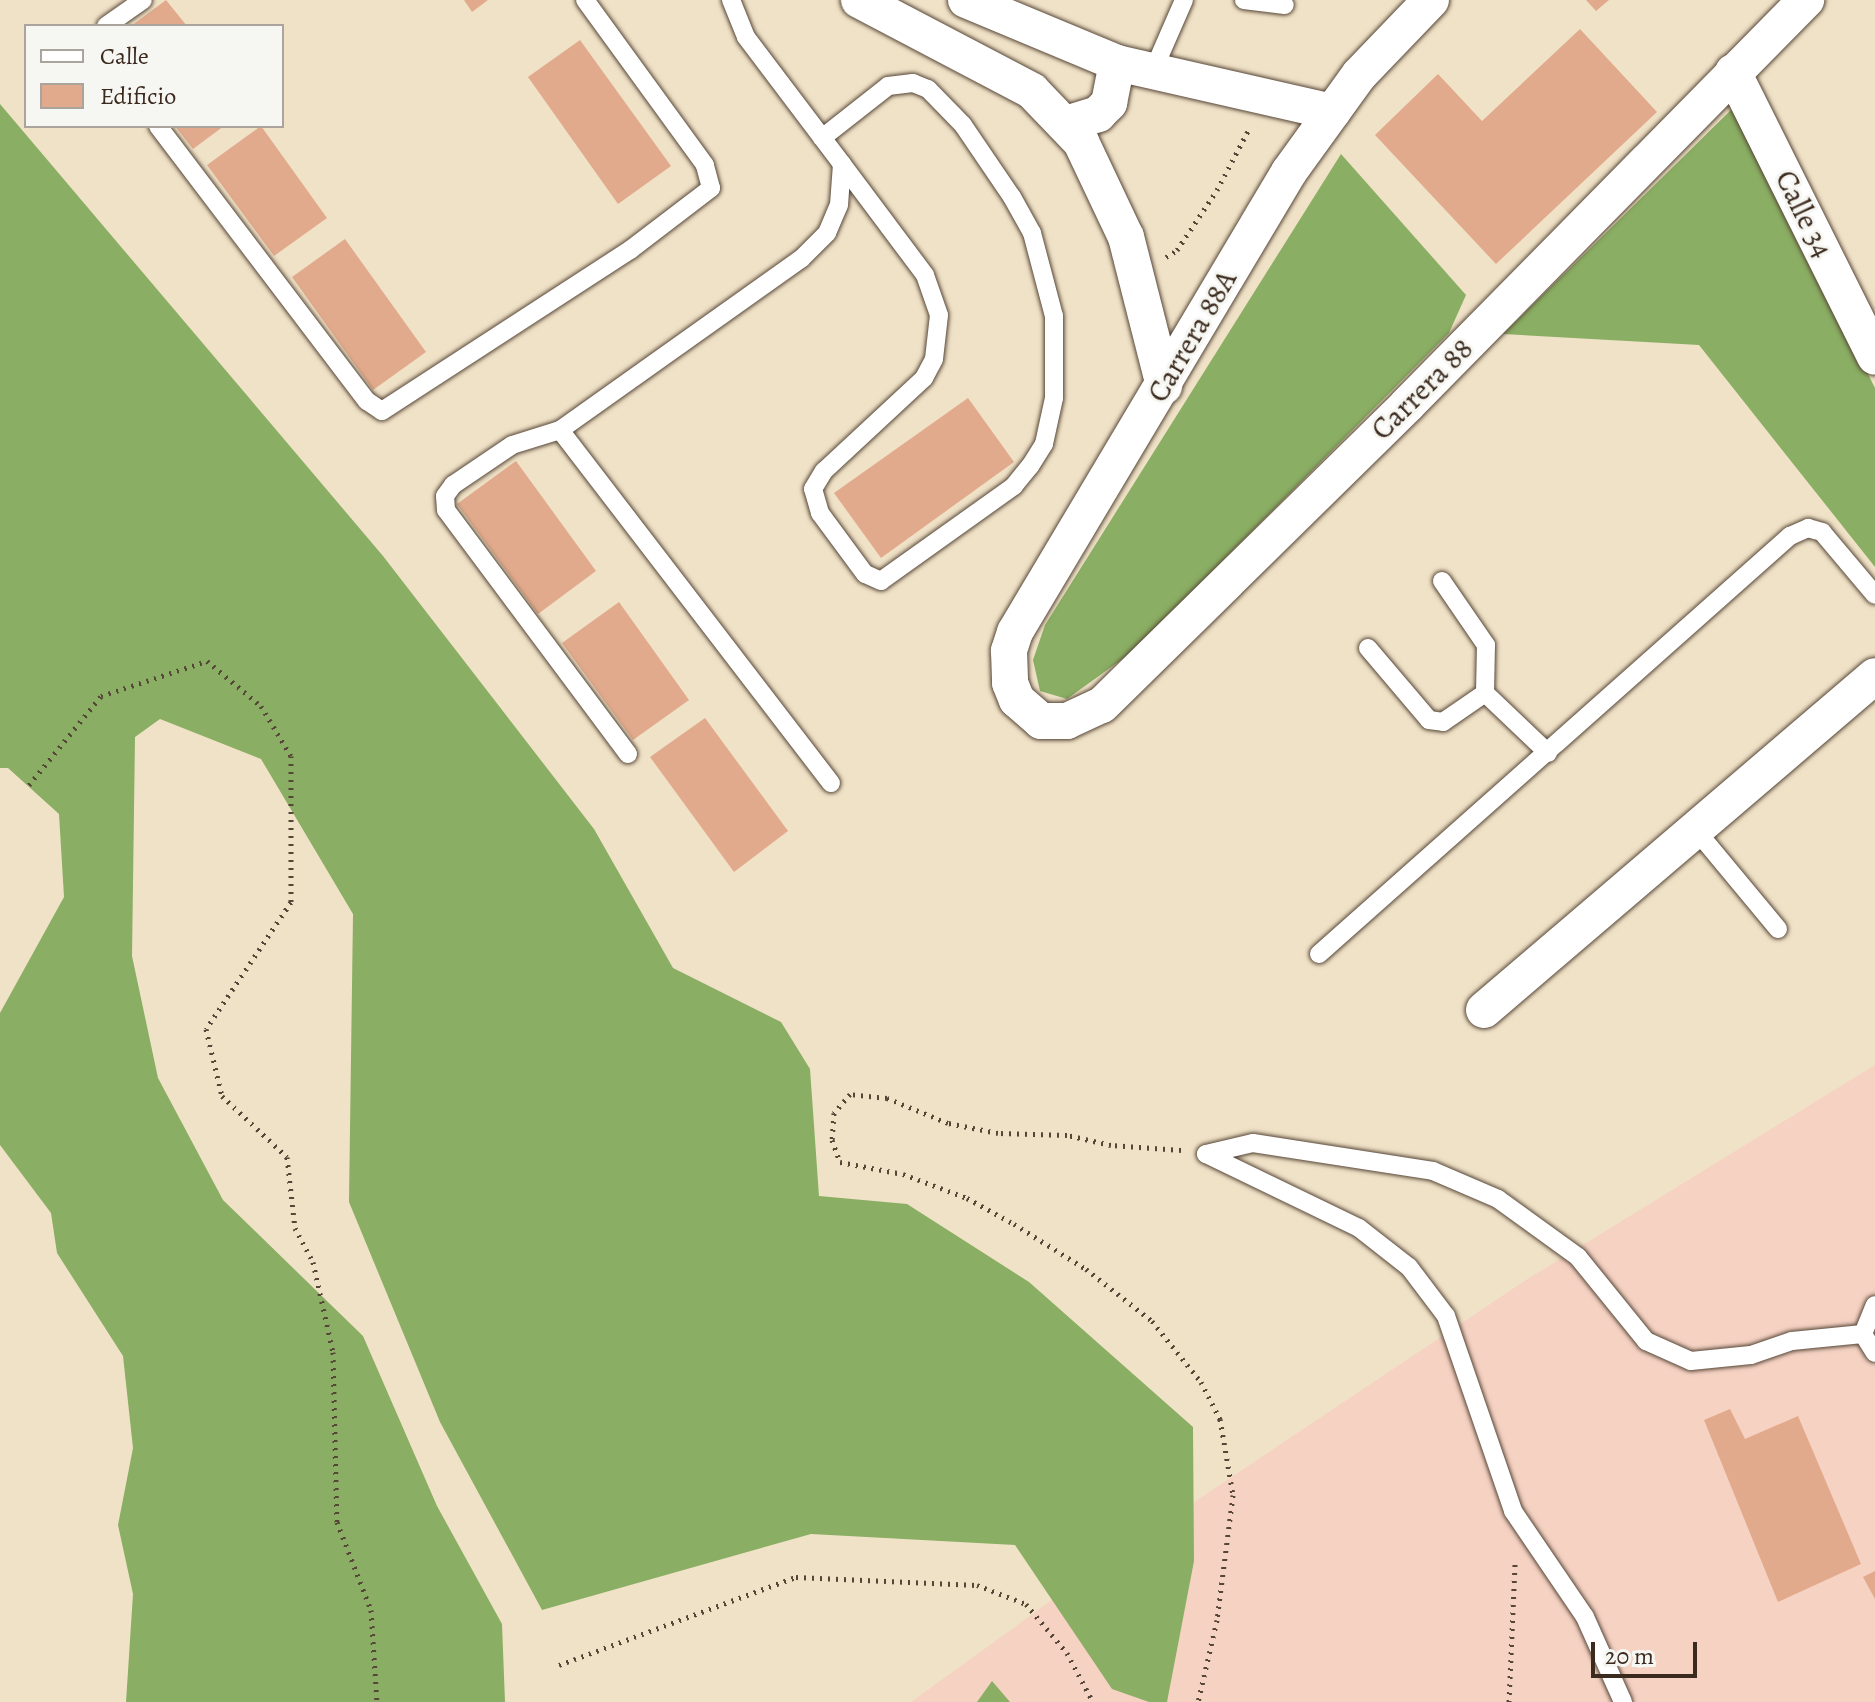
<!DOCTYPE html>
<html>
<head>
<meta charset="utf-8">
<style>
	body { margin:0 }
	#map { position:relative; width:1875px; height:1702px; overflow:hidden; background:#f0e2c7; font-family:Alegreya,serif }
	div>[style] { position:absolute }
	[style*='--x'] { left:calc(var(--x)*1px); top:calc(var(--y)*1px); width:calc(var(--w)*1px); rotate:calc(var(--a)*1deg) }
	.built>* { inset:0; background:#f6d2c3 }
	.forest>* { inset:0; background:#8aae63 }
	.building>* { inset:0; background:#e2aa8c }
	.path>* { height:5px; margin-top:-2.5px; transform-origin:0; background:repeating-linear-gradient(90deg,#564637 0 2px,transparent 0 8px) }
	.roads { filter:drop-shadow(0 0 2px #564637) drop-shadow(0 0 2px #564637) }
	.service>* { height:18px; margin:-9px; padding:0 9px; transform-origin:9px; border-radius:9px; background:#fff }
	.minor>* { height:36px; margin:-18px; padding:0 18px; transform-origin:18px; border-radius:18px; background:#fff }
	span { translate:-50% -50%; white-space:nowrap; text-align:center; line-height:1.15; -webkit-text-stroke:6px #f6f6f2; paint-order:stroke }
	.street-label { font-size:30px; color:#3b2a1e }
	.legend { position:absolute; left:24px; top:24px; width:260px; height:104px; box-sizing:border-box; background:#f6f6f2; border:2px solid #aba49d; margin:0; padding:10px 14px; list-style:none; font-size:24px; color:#3b2a1e }
	.legend li { display:flex; align-items:center; gap:16px; height:40px }
	.legend b { width:40px; border:2px solid #aba49d }
	.scale { position:absolute; left:1591px; top:1642px; width:106px; height:36px; box-sizing:border-box; border:4px solid #3b2a1e; border-top:0; padding-left:10px; font-size:24px; line-height:28px; white-space:nowrap; color:#3b2a1e; -webkit-text-stroke:6px #f6f6f2; paint-order:stroke }
</style>
</head>
<body>
<div id="map">
	<div class="built">
		<i style="clip-path:polygon(1875px 1065px,1875px 1702px,911px 1702px,1106px 1561px,1526px 1280px)"></i>
	</div>
	<div class="forest">
		<i style="clip-path:polygon(0 104px,383px 556px,594px 829px,673px 968px,781px 1022px,810px 1069px,819px 1196px,907px 1204px,1029px 1282px,1193px 1427px,1194px 1561px,1167px 1702px,1149px 1702px,1112px 1689px,1015px 1545px,811px 1534px,542px 1610px,440px 1422px,349px 1202px,353px 914px,261px 759px,160px 719px,135px 737px,132px 956px,158px 1078px,223px 1200px,363px 1336px,437px 1506px,502px 1624px,505px 1702px,126px 1702px,133px 1594px,118px 1525px,133px 1448px,123px 1356px,57px 1253px,51px 1213px,0 1145px,0 1013px,64px 897px,59px 814px,8px 768px,0 768px)"></i>
		<i style="clip-path:polygon(1734px 107px,1875px 388px,1875px 567px,1699px 345px,1503px 334px)"></i>
		<i style="clip-path:polygon(1341px 154px,1466px 295px,1449px 333px,1132px 652px,1067px 699px,1040px 691px,1033px 660px,1045px 625px)"></i>
		<i style="clip-path:polygon(992px 1681px,1010px 1702px,977px 1702px)"></i>
	</div>
	<div class="building">
		<i style="clip-path:polygon(166px 0,187px 26px,131px 26px)"></i>
		<i style="clip-path:polygon(464px 0,488px 0,472px 12px)"></i>
		<i style="clip-path:polygon(1586px 0,1609px 0,1596px 11px)"></i>
		<i style="clip-path:polygon(1580px 29px,1657px 112px,1496px 264px,1375px 135px,1438px 74px,1482px 121px)"></i>
		<i style="clip-path:polygon(580px 40px,671px 166px,618px 204px,528px 77px)"></i>
		<i style="clip-path:polygon(175px 126px,224px 126px,193px 149px)"></i>
		<i style="clip-path:polygon(261px 126px,327px 218px,274px 256px,207px 165px)"></i>
		<i style="clip-path:polygon(345px 239px,426px 352px,373px 390px,292px 277px)"></i>
		<i style="clip-path:polygon(968px 398px,1014px 462px,881px 558px,834px 493px)"></i>
		<i style="clip-path:polygon(516px 461px,596px 571px,538px 614px,457px 504px)"></i>
		<i style="clip-path:polygon(619px 602px,689px 700px,633px 740px,562px 643px)"></i>
		<i style="clip-path:polygon(705px 718px,788px 831px,734px 872px,650px 757px)"></i>
		<i style="clip-path:polygon(1730px 1409px,1745px 1439px,1798px 1416px,1861px 1564px,1778px 1602px,1704px 1420px)"></i>
		<i style="clip-path:polygon(1875px 1571px,1875px 1599px,1863px 1577px)"></i>
	</div>
	<div class="path">
		<i style="--x:1166;--y:257;--w:13;--a:-32"></i>
		<i style="--x:1177;--y:250;--w:72;--a:-56.3"></i>
		<i style="--x:1217;--y:190;--w:69;--a:-62.3"></i>
		<i style="--x:29;--y:785;--w:114;--a:-51"></i>
		<i style="--x:101;--y:696;--w:112;--a:-18.3"></i>
		<i style="--x:207;--y:661;--w:70;--a:39.8"></i>
		<i style="--x:261;--y:706;--w:58;--a:59"></i>
		<i style="--x:291;--y:756;--w:146;--a:90"></i>
		<i style="--x:291;--y:902;--w:153;--a:123.8"></i>
		<i style="--x:206;--y:1029;--w:69;--a:76.6"></i>
		<i style="--x:222;--y:1096;--w:89;--a:43.2"></i>
		<i style="--x:287;--y:1157;--w:71;--a:83.6"></i>
		<i style="--x:295;--y:1228;--w:38;--a:62"></i>
		<i style="--x:313;--y:1262;--w:92;--a:77.5"></i>
		<i style="--x:333;--y:1352;--w:170;--a:88.7"></i>
		<i style="--x:337;--y:1522;--w:94;--a:68.9"></i>
		<i style="--x:371;--y:1610;--w:92;--a:86.3"></i>
		<i style="--x:1181;--y:1150;--w:70;--a:-175.9"></i>
		<i style="--x:1111;--y:1145;--w:45;--a:-167.2"></i>
		<i style="--x:1067;--y:1135;--w:69;--a:-178.3"></i>
		<i style="--x:998;--y:1133;--w:51;--a:-168.7"></i>
		<i style="--x:948;--y:1123;--w:66;--a:-157.7"></i>
		<i style="--x:887;--y:1098;--w:37;--a:-174"></i>
		<i style="--x:850;--y:1094;--w:25;--a:130"></i>
		<i style="--x:834;--y:1113;--w:27;--a:94"></i>
		<i style="--x:832;--y:1140;--w:23;--a:70"></i>
		<i style="--x:840;--y:1162;--w:64;--a:10.8"></i>
		<i style="--x:903;--y:1174;--w:68;--a:20.6"></i>
		<i style="--x:967;--y:1198;--w:54;--a:29"></i>
		<i style="--x:1014;--y:1224;--w:85;--a:32"></i>
		<i style="--x:1086;--y:1269;--w:84;--a:38.2"></i>
		<i style="--x:1152;--y:1321;--w:78;--a:51.2"></i>
		<i style="--x:1201;--y:1382;--w:42;--a:62.8"></i>
		<i style="--x:1220;--y:1419;--w:77;--a:80.3"></i>
		<i style="--x:1233;--y:1495;--w:126;--a:97.3"></i>
		<i style="--x:1217;--y:1620;--w:84;--a:103"></i>
		<i style="--x:559;--y:1665;--w:253;--a:-20.4"></i>
		<i style="--x:796;--y:1577;--w:181;--a:2.5"></i>
		<i style="--x:977;--y:1585;--w:53;--a:21.2"></i>
		<i style="--x:1026;--y:1604;--w:64;--a:50.1"></i>
		<i style="--x:1067;--y:1653;--w:55;--a:62"></i>
		<i style="--x:1509;--y:1702;--w:139;--a:-87.5"></i>
	</div>
	<div class="roads">
		<div class="service">
			<i style="--x:1244;--y:0;--w:41;--a:7"></i>
			<i style="--x:106;--y:26;--w:45;--a:-35.1"></i>
			<i style="--x:1153;--y:71;--w:77;--a:-66.4"></i>
			<i style="--x:158;--y:126;--w:345;--a:52.8"></i>
			<i style="--x:367;--y:401;--w:18;--a:34"></i>
			<i style="--x:382;--y:411;--w:296;--a:-33"></i>
			<i style="--x:630;--y:250;--w:102;--a:-37.4"></i>
			<i style="--x:711;--y:188;--w:24;--a:-105"></i>
			<i style="--x:705;--y:165;--w:204;--a:-126"></i>
			<i style="--x:822;--y:138;--w:84;--a:-38.2"></i>
			<i style="--x:888;--y:86;--w:25;--a:-7"></i>
			<i style="--x:913;--y:83;--w:16;--a:22"></i>
			<i style="--x:928;--y:89;--w:50;--a:45.8"></i>
			<i style="--x:963;--y:125;--w:87;--a:55.8"></i>
			<i style="--x:1012;--y:197;--w:41;--a:60.9"></i>
			<i style="--x:1032;--y:233;--w:86;--a:75.2"></i>
			<i style="--x:1054;--y:316;--w:82;--a:90"></i>
			<i style="--x:1054;--y:398;--w:47;--a:102.3"></i>
			<i style="--x:1044;--y:444;--w:26;--a:122"></i>
			<i style="--x:1030;--y:466;--w:26;--a:129"></i>
			<i style="--x:1014;--y:486;--w:163;--a:144.5"></i>
			<i style="--x:881;--y:581;--w:17;--a:-156"></i>
			<i style="--x:865;--y:574;--w:76;--a:-126.4"></i>
			<i style="--x:820;--y:513;--w:25;--a:-106"></i>
			<i style="--x:813;--y:489;--w:21;--a:-59"></i>
			<i style="--x:824;--y:471;--w:137;--a:-42.9"></i>
			<i style="--x:924;--y:378;--w:21;--a:-62"></i>
			<i style="--x:934;--y:359;--w:44;--a:-83.5"></i>
			<i style="--x:939;--y:315;--w:42;--a:-109.3"></i>
			<i style="--x:925;--y:275;--w:139;--a:-126.8"></i>
			<i style="--x:560;--y:430;--w:445;--a:52.5"></i>
			<i style="--x:1442;--y:581;--w:78;--a:55.5"></i>
			<i style="--x:1486;--y:645;--w:48;--a:91.2"></i>
			<i style="--x:1485;--y:693;--w:87;--a:43.6"></i>
			<i style="--x:1368;--y:648;--w:94;--a:49.7"></i>
			<i style="--x:1429;--y:720;--w:14;--a:8"></i>
			<i style="--x:1443;--y:722;--w:51;--a:-34.6"></i>
			<i style="--x:628;--y:754;--w:304;--a:-126.7"></i>
			<i style="--x:446;--y:510;--w:14;--a:-94"></i>
			<i style="--x:445;--y:496;--w:14;--a:-54"></i>
			<i style="--x:453;--y:485;--w:71;--a:-34.1"></i>
			<i style="--x:512;--y:445;--w:50;--a:-17.4"></i>
			<i style="--x:560;--y:430;--w:296;--a:-35.4"></i>
			<i style="--x:801;--y:259;--w:37;--a:-45"></i>
			<i style="--x:827;--y:233;--w:30;--a:-67"></i>
			<i style="--x:839;--y:205;--w:41;--a:-85.8"></i>
			<i style="--x:842;--y:164;--w:159;--a:-127.1"></i>
			<i style="--x:746;--y:37;--w:40;--a:-112"></i>
			<i style="--x:1695;--y:829;--w:130;--a:50.3"></i>
			<i style="--x:1319;--y:954;--w:630;--a:-41.59"></i>
			<i style="--x:1790;--y:536;--w:20;--a:-24"></i>
			<i style="--x:1808;--y:528;--w:15;--a:16"></i>
			<i style="--x:1822;--y:532;--w:82;--a:49.9"></i>
			<i style="--x:1206;--y:1154;--w:48;--a:-13.2"></i>
			<i style="--x:1253;--y:1143;--w:182;--a:8.8"></i>
			<i style="--x:1433;--y:1171;--w:71;--a:23.3"></i>
			<i style="--x:1498;--y:1199;--w:99;--a:35.9"></i>
			<i style="--x:1578;--y:1257;--w:108;--a:51"></i>
			<i style="--x:1646;--y:1341;--w:49;--a:24"></i>
			<i style="--x:1691;--y:1361;--w:60;--a:-5.7"></i>
			<i style="--x:1751;--y:1355;--w:43;--a:-18.9"></i>
			<i style="--x:1792;--y:1341;--w:71;--a:-5.6"></i>
			<i style="--x:1863;--y:1334;--w:22;--a:58"></i>
			<i style="--x:1206;--y:1154;--w:170;--a:25.8"></i>
			<i style="--x:1359;--y:1228;--w:63;--a:38"></i>
			<i style="--x:1409;--y:1267;--w:61;--a:52.9"></i>
			<i style="--x:1446;--y:1316;--w:206;--a:71"></i>
			<i style="--x:1513;--y:1511;--w:128;--a:55.8"></i>
			<i style="--x:1585;--y:1617;--w:93;--a:65.9"></i>
			<i style="--x:1863;--y:1334;--w:31;--a:-68"></i>
		</div>
		<div class="minor">
			<i style="--x:859;--y:0;--w:195;--a:27.7"></i>
			<i style="--x:1032;--y:91;--w:71;--a:46.1"></i>
			<i style="--x:1081;--y:142;--w:105;--a:64.7"></i>
			<i style="--x:1126;--y:237;--w:154;--a:75.7"></i>
			<i style="--x:966;--y:0;--w:164;--a:22.6"></i>
			<i style="--x:1117;--y:63;--w:221;--a:12.8"></i>
			<i style="--x:1431;--y:0;--w:104;--a:133.8"></i>
			<i style="--x:1359;--y:75;--w:120;--a:125.8"></i>
			<i style="--x:1289;--y:172;--w:535;--a:120.78"></i>
			<i style="--x:1015;--y:632;--w:20;--a:108"></i>
			<i style="--x:1009;--y:651;--w:32;--a:88"></i>
			<i style="--x:1010;--y:683;--w:18;--a:68"></i>
			<i style="--x:1017;--y:700;--w:32;--a:41"></i>
			<i style="--x:1041;--y:721;--w:26;--a:0"></i>
			<i style="--x:1067;--y:721;--w:38;--a:-25"></i>
			<i style="--x:1102;--y:705;--w:428;--a:-44.5"></i>
			<i style="--x:1407;--y:405;--w:569;--a:-45.43"></i>
			<i style="--x:1733;--y:72;--w:318;--a:63.5"></i>
			<i style="--x:1066;--y:124;--w:34;--a:-17"></i>
			<i style="--x:1098;--y:114;--w:16;--a:-45"></i>
			<i style="--x:1109;--y:103;--w:41;--a:-78.7"></i>
			<i style="--x:1484;--y:1010;--w:514;--a:-40.5"></i>
		</div>
	</div>
	<div class="street-label">
		<span style="left:1804px;top:214px;rotate:64deg">Calle 34</span>
		<span style="left:1192px;top:336px;rotate:-60deg">Carrera 88A</span>
		<span style="left:1422px;top:389px;rotate:-45deg">Carrera 88</span>
	</div>
	<ul class="legend">
	<li><b style="height:10px;background:#fff"></b>Calle</li>
	<li><b style="height:22px;background:#e2aa8c"></b>Edificio</li>
	</ul>
	<div class="scale">20 m</div>
</div>
</body>
</html>
